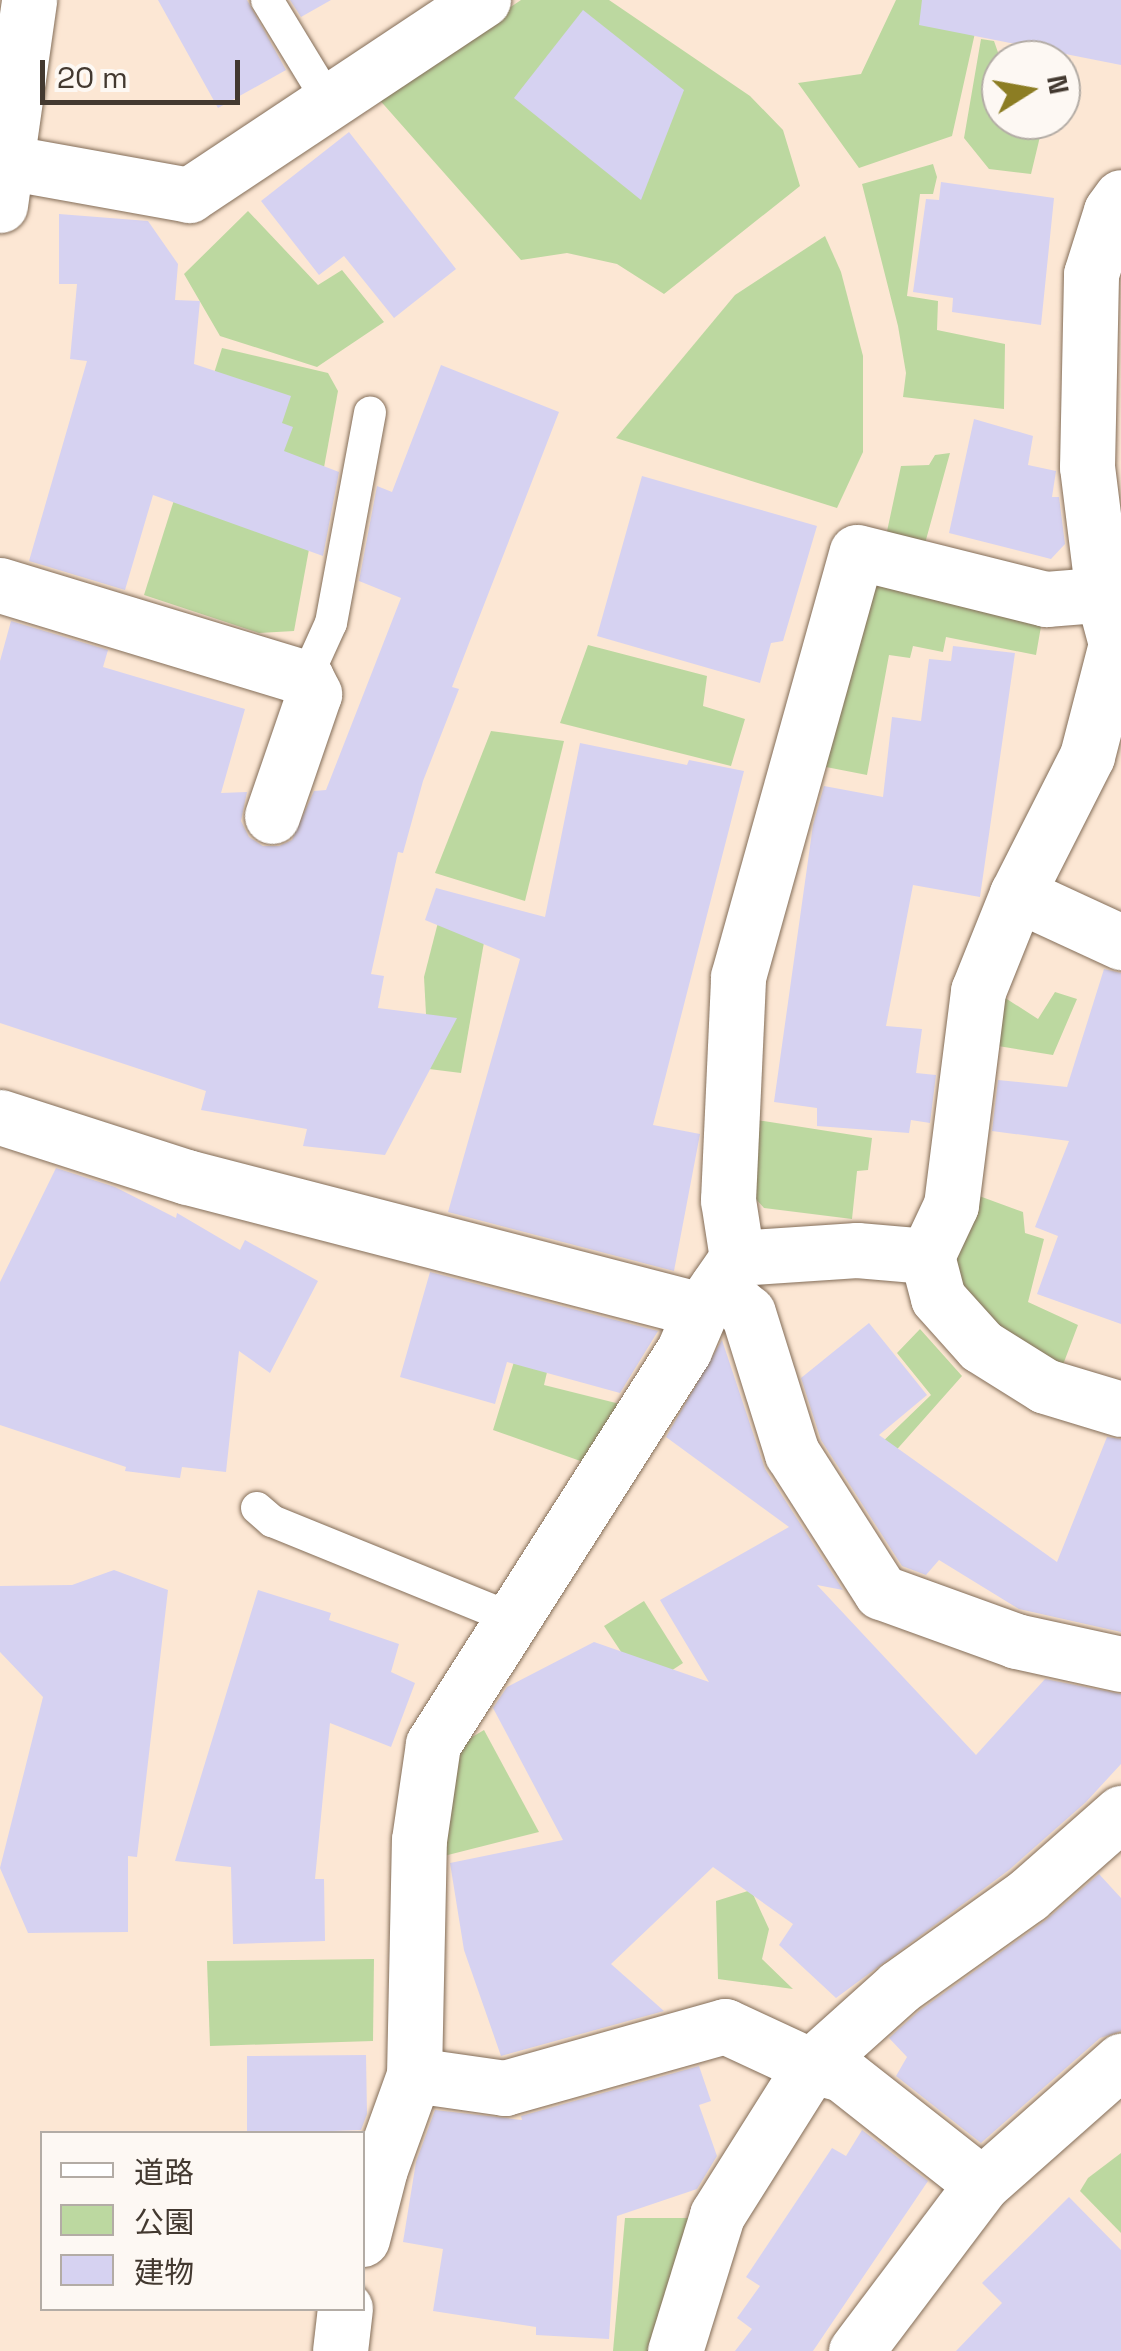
<!DOCTYPE html>
<html>
<head>
<meta charset="utf-8">
<style>
	body { margin:0 }
	#map { position:relative; width:1121px; height:2351px; overflow:hidden; background:#fce7d4; font-family:"Space Grotesk","Noto Sans JP",sans-serif }
	div>[style] { position:absolute }
	[style*='--x'] { left:calc(var(--x)*1px); top:calc(var(--y)*1px); width:calc(var(--w)*1px); rotate:calc(var(--a)*1deg) }
	.green>* { inset:0; background:#bcd8a0 }
	.building>* { inset:0; background:#d6d2f1 }
	.roads { filter:drop-shadow(0 0 2px #836d58) drop-shadow(0 0 2px #836d58) }
	.lane>* { height:32px; margin:-16px; padding:0 16px; transform-origin:16px; border-radius:16px; background:#fff }
	.street>* { height:55px; margin:-27.5px; padding:0 27.5px; transform-origin:27.5px; border-radius:27.5px; background:#fff }
	span { translate:-50% -50%; white-space:nowrap; text-align:center; line-height:1.15; -webkit-text-stroke:10px #fdf8f3; paint-order:stroke }
	.legend { position:absolute; left:40px; top:2131px; width:325px; height:180px; box-sizing:border-box; background:#fdf8f3; border:2px solid #b3aca5; margin:0; padding:12px 18px; list-style:none; font-size:30px; color:#433930 }
	.legend li { display:flex; align-items:center; gap:20px; height:50px }
	.legend b { width:50px; border:2px solid #b3aca5 }
	.north { position:absolute; left:981px; top:40px; width:100px; height:100px; box-sizing:border-box; background:#fdf8f3; border:2px solid #b3aca5; border-radius:50%; rotate:79deg; font-size:28px; font-weight:700; line-height:40px; text-align:center; color:#433930 }
	.north::after { content:''; display:block; margin:auto; width:35px; height:45px; background:#8c7d23; clip-path:polygon(50% 0,100% 100%,50% 72%,0 100%) }
	.scale { position:absolute; left:40px; top:60px; width:200px; height:45px; box-sizing:border-box; border:5px solid #433930; border-top:0; padding-left:12px; font-size:30px; line-height:35px; white-space:nowrap; color:#433930; -webkit-text-stroke:8px #fdf8f3; paint-order:stroke }
</style>
</head>
<body>
<div id="map">
	<div class="green">
		<i style="clip-path:polygon(521px 0,609px 0,750px 96px,783px 130px,800px 186px,664px 294px,617px 264px,567px 253px,521px 260px,377px 97px)"></i>
		<i style="clip-path:polygon(896px 0,998px 0,977px 24px,952px 136px,859px 168px,798px 83px,861px 74px)"></i>
		<i style="clip-path:polygon(981px 39px,994px 41px,1001px 61px,1001px 120px,1044px 120px,1031px 174px,989px 169px,964px 138px)"></i>
		<i style="clip-path:polygon(933px 164px,937px 177px,933px 194px,920px 194px,907px 296px,938px 301px,937px 330px,1005px 344px,1004px 409px,903px 397px,906px 373px,898px 326px,862px 184px)"></i>
		<i style="clip-path:polygon(248px 211px,318px 285px,342px 270px,384px 322px,317px 367px,220px 336px,184px 274px)"></i>
		<i style="clip-path:polygon(825px 236px,841px 272px,863px 356px,863px 452px,837px 508px,616px 438px,735px 295px)"></i>
		<i style="clip-path:polygon(222px 348px,328px 373px,338px 391px,294px 631px,259px 633px,144px 595px)"></i>
		<i style="clip-path:polygon(950px 453px,924px 547px,886px 536px,901px 466px,929px 465px,935px 455px)"></i>
		<i style="clip-path:polygon(870px 581px,1043px 615px,1036px 655px,946px 637px,943px 652px,913px 646px,910px 658px,889px 655px,867px 775px,826px 767px,858px 595px)"></i>
		<i style="clip-path:polygon(588px 645px,707px 676px,703px 706px,745px 719px,731px 766px,560px 723px)"></i>
		<i style="clip-path:polygon(491px 731px,564px 741px,525px 901px,435px 873px)"></i>
		<i style="clip-path:polygon(443px 903px,489px 914px,461px 1073px,429px 1069px,424px 977px)"></i>
		<i style="clip-path:polygon(996px 992px,1038px 1019px,1055px 992px,1077px 999px,1053px 1055px,992px 1045px)"></i>
		<i style="clip-path:polygon(750px 1119px,872px 1138px,868px 1170px,857px 1171px,852px 1219px,764px 1208px,755px 1198px)"></i>
		<i style="clip-path:polygon(971px 1193px,1023px 1212px,1025px 1233px,1044px 1239px,1028px 1302px,1078px 1325px,1061px 1370px,961px 1300px,952px 1264px)"></i>
		<i style="clip-path:polygon(533px 1300px,562px 1308px,544px 1385px,624px 1405px,586px 1463px,493px 1430px)"></i>
		<i style="clip-path:polygon(920px 1329px,962px 1376px,884px 1464px,874px 1450px,931px 1395px,897px 1353px)"></i>
		<i style="clip-path:polygon(644px 1601px,683px 1663px,645px 1688px,604px 1626px)"></i>
		<i style="clip-path:polygon(484px 1730px,539px 1832px,436px 1858px,450px 1750px)"></i>
		<i style="clip-path:polygon(751px 1890px,769px 1929px,762px 1959px,793px 1989px,718px 1979px,716px 1901px)"></i>
		<i style="clip-path:polygon(374px 1959px,373px 2041px,210px 2046px,207px 1961px)"></i>
		<i style="clip-path:polygon(1121px 2153px,1121px 2233px,1080px 2191px,1088px 2178px)"></i>
		<i style="clip-path:polygon(625px 2218px,697px 2218px,699px 2230px,648px 2351px,613px 2351px)"></i>
	</div>
	<div class="building">
		<i style="clip-path:polygon(158px 0,247px 0,286px 70px,218px 108px)"></i>
		<i style="clip-path:polygon(290px 0,331px 0,301px 17px)"></i>
		<i style="clip-path:polygon(922px 0,1121px 0,1121px 65px,919px 25px)"></i>
		<i style="clip-path:polygon(583px 10px,684px 90px,641px 200px,514px 98px)"></i>
		<i style="clip-path:polygon(349px 132px,456px 269px,394px 318px,344px 256px,319px 275px,261px 201px)"></i>
		<i style="clip-path:polygon(941px 182px,1054px 198px,1041px 325px,952px 312px,953px 298px,913px 292px,926px 199px,939px 200px)"></i>
		<i style="clip-path:polygon(59px 214px,148px 221px,178px 264px,175px 300px,200px 301px,194px 364px,291px 396px,282px 423px,293px 427px,284px 451px,339px 472px,323px 556px,153px 495px,125px 590px,29px 561px,87px 361px,70px 359px,77px 284px,59px 284px)"></i>
		<i style="clip-path:polygon(441px 365px,559px 412px,452px 687px,459px 689px,423px 781px,403px 853px,398px 852px,371px 974px,384px 976px,378px 1008px,457px 1018px,385px 1155px,303px 1146px,307px 1129px,201px 1110px,206px 1091px,0 1023px,0 661px,11px 621px,108px 650px,103px 667px,245px 709px,221px 793px,247px 792px,241px 821px,249px 837px,263px 846px,279px 846px,292px 840px,314px 791px,326px 790px,401px 598px,359px 581px,377px 486px,392px 492px)"></i>
		<i style="clip-path:polygon(974px 419px,1033px 436px,1028px 465px,1056px 471px,1052px 497px,1059px 497px,1065px 544px,1051px 559px,949px 533px)"></i>
		<i style="clip-path:polygon(642px 476px,817px 526px,783px 641px,771px 643px,760px 683px,597px 636px)"></i>
		<i style="clip-path:polygon(953px 646px,1015px 653px,980px 897px,913px 885px,886px 1026px,922px 1029px,916px 1073px,936px 1075px,930px 1123px,911px 1120px,909px 1133px,817px 1126px,817px 1108px,774px 1102px,813px 825px,824px 786px,883px 797px,892px 717px,921px 721px,929px 659px,951px 661px)"></i>
		<i style="clip-path:polygon(580px 743px,687px 765px,689px 760px,744px 771px,653px 1125px,700px 1134px,674px 1271px,448px 1212px,520px 959px,425px 920px,436px 888px,545px 917px)"></i>
		<i style="clip-path:polygon(1104px 969px,1121px 973px,1121px 1324px,1037px 1294px,1058px 1236px,1035px 1227px,1069px 1141px,992px 1131px,998px 1080px,1067px 1087px)"></i>
		<i style="clip-path:polygon(56px 1168px,115px 1187px,176px 1218px,177px 1213px,240px 1250px,245px 1240px,318px 1281px,270px 1373px,239px 1351px,226px 1472px,182px 1467px,180px 1478px,125px 1471px,126px 1467px,0 1425px,0 1282px)"></i>
		<i style="clip-path:polygon(430px 1272px,658px 1331px,620px 1393px,507px 1362px,495px 1404px,400px 1377px)"></i>
		<i style="clip-path:polygon(869px 1323px,927px 1395px,879px 1435px,1057px 1562px,1107px 1437px,1121px 1439px,1121px 1632px,1019px 1609px,939px 1560px,926px 1575px,902px 1566px,821px 1440px,801px 1378px)"></i>
		<i style="clip-path:polygon(722px 1340px,765px 1469px,843px 1590px,817px 1585px,976px 1755px,1045px 1679px,1121px 1694px,1121px 1764px,1086px 1802px,1009px 1870px,836px 1998px,779px 1945px,793px 1924px,713px 1867px,611px 1964px,664px 2011px,501px 2056px,464px 1950px,450px 1863px,563px 1840px,493px 1708px,507px 1687px,594px 1642px,709px 1682px,660px 1600px,789px 1527px,666px 1437px)"></i>
		<i style="clip-path:polygon(114px 1570px,168px 1590px,137px 1857px,128px 1856px,128px 1932px,28px 1933px,0 1868px,43px 1697px,0 1652px,0 1586px,72px 1585px)"></i>
		<i style="clip-path:polygon(258px 1590px,331px 1613px,329px 1620px,399px 1644px,391px 1672px,415px 1683px,391px 1747px,330px 1723px,315px 1879px,324px 1879px,325px 1941px,233px 1944px,231px 1867px,175px 1861px)"></i>
		<i style="clip-path:polygon(1099px 1874px,1121px 1898px,1121px 2031px,1100px 2038px,981px 2143px,896px 2076px,907px 2057px,889px 2038px,919px 2011px,1046px 1920px)"></i>
		<i style="clip-path:polygon(366px 2055px,367px 2114px,361px 2130px,247px 2134px,247px 2056px)"></i>
		<i style="clip-path:polygon(699px 2066px,711px 2101px,699px 2105px,717px 2156px,697px 2189px,617px 2216px,609px 2339px,536px 2335px,536px 2327px,433px 2311px,443px 2249px,403px 2242px,416px 2162px,435px 2110px,522px 2120px,521px 2116px)"></i>
		<i style="clip-path:polygon(862px 2130px,928px 2181px,813px 2351px,735px 2351px,752px 2329px,737px 2318px,760px 2286px,746px 2277px,832px 2148px,846px 2156px)"></i>
		<i style="clip-path:polygon(1069px 2197px,1121px 2250px,1121px 2351px,956px 2351px,1002px 2303px,982px 2283px)"></i>
	</div>
	<div class="roads">
		<div class="lane">
			<i style="--x:267;--y:0;--w:119;--a:58.7"></i>
			<i style="--x:306;--y:678;--w:60;--a:-65.6"></i>
			<i style="--x:331;--y:623;--w:214;--a:-79.5"></i>
			<i style="--x:257;--y:1508;--w:20;--a:41"></i>
			<i style="--x:272;--y:1521;--w:260;--a:22.1"></i>
		</div>
		<div class="street">
			<i style="--x:6;--y:162;--w:186;--a:10.2"></i>
			<i style="--x:189;--y:195;--w:353;--a:-33.6"></i>
			<i style="--x:0;--y:205;--w:207;--a:-81.9"></i>
			<i style="--x:0;--y:585;--w:320;--a:16.9"></i>
			<i style="--x:306;--y:678;--w:18;--a:63"></i>
			<i style="--x:314;--y:694;--w:129;--a:109"></i>
			<i style="--x:1017;--y:894;--w:115;--a:24.8"></i>
			<i style="--x:0;--y:1117;--w:196;--a:17.8"></i>
			<i style="--x:187;--y:1177;--w:531;--a:14.51"></i>
			<i style="--x:927;--y:1256;--w:43;--a:75.3"></i>
			<i style="--x:938;--y:1298;--w:64;--a:48.1"></i>
			<i style="--x:981;--y:1346;--w:75;--a:32"></i>
			<i style="--x:1045;--y:1386;--w:79;--a:16.8"></i>
			<i style="--x:737;--y:1258;--w:59;--a:-98.8"></i>
			<i style="--x:728;--y:1200;--w:223;--a:-87.4"></i>
			<i style="--x:738;--y:977;--w:441;--a:-74.4"></i>
			<i style="--x:857;--y:552;--w:195;--a:14"></i>
			<i style="--x:1046;--y:599;--w:75;--a:-4.6"></i>
			<i style="--x:717;--y:1287;--w:40;--a:40"></i>
			<i style="--x:748;--y:1313;--w:147;--a:72.6"></i>
			<i style="--x:792;--y:1453;--w:165;--a:57.4"></i>
			<i style="--x:881;--y:1592;--w:144;--a:19.9"></i>
			<i style="--x:1016;--y:1641;--w:107;--a:12.4"></i>
			<i style="--x:811;--y:2066;--w:118;--a:-41.9"></i>
			<i style="--x:899;--y:1987;--w:158;--a:-35.5"></i>
			<i style="--x:1028;--y:1895;--w:124;--a:-41.4"></i>
			<i style="--x:811;--y:2066;--w:32;--a:14"></i>
			<i style="--x:842;--y:2074;--w:178;--a:38.2"></i>
			<i style="--x:362;--y:2239;--w:72;--a:-75.6"></i>
			<i style="--x:380;--y:2169;--w:100;--a:-70.1"></i>
			<i style="--x:340;--y:2351;--w:43;--a:-83.4"></i>
			<i style="--x:675;--y:2351;--w:142;--a:-72.8"></i>
			<i style="--x:717;--y:2215;--w:176;--a:-57.8"></i>
			<i style="--x:811;--y:2066;--w:95;--a:-155.1"></i>
			<i style="--x:725;--y:2026;--w:229;--a:164.3"></i>
			<i style="--x:505;--y:2088;--w:92;--a:-171.9"></i>
			<i style="--x:414;--y:2075;--w:235;--a:-88.8"></i>
			<i style="--x:419;--y:1840;--w:97;--a:-81.7"></i>
			<i style="--x:433;--y:1744;--w:467;--a:-57.5"></i>
			<i style="--x:684;--y:1350;--w:43;--a:-67"></i>
			<i style="--x:701;--y:1310;--w:63;--a:-55.3"></i>
			<i style="--x:737;--y:1258;--w:120;--a:-3.8"></i>
			<i style="--x:857;--y:1250;--w:70;--a:4.9"></i>
			<i style="--x:927;--y:1256;--w:56;--a:-64.8"></i>
			<i style="--x:951;--y:1205;--w:216;--a:-82.8"></i>
			<i style="--x:978;--y:991;--w:105;--a:-68.1"></i>
			<i style="--x:1017;--y:894;--w:155;--a:-63.1"></i>
			<i style="--x:1087;--y:756;--w:116;--a:-75.5"></i>
			<i style="--x:1116;--y:644;--w:51;--a:-104.9"></i>
			<i style="--x:1103;--y:595;--w:129;--a:-97.1"></i>
			<i style="--x:1087;--y:467;--w:193;--a:-88.8"></i>
			<i style="--x:1091;--y:274;--w:66;--a:-72.4"></i>
			<i style="--x:1111;--y:211;--w:17;--a:-54"></i>
			<i style="--x:856;--y:2351;--w:209;--a:-53"></i>
			<i style="--x:982;--y:2184;--w:186;--a:-41.5"></i>
		</div>
	</div>
	<ul class="legend">
	<li><b style="height:12px;background:#fff"></b>道路</li>
	<li><b style="height:28px;background:#bcd8a0"></b>公園</li>
	<li><b style="height:28px;background:#d6d2f1"></b>建物</li>
	</ul>
	<div class="north">N</div>
	<div class="scale">20 m</div>
</div>
</body>
</html>
